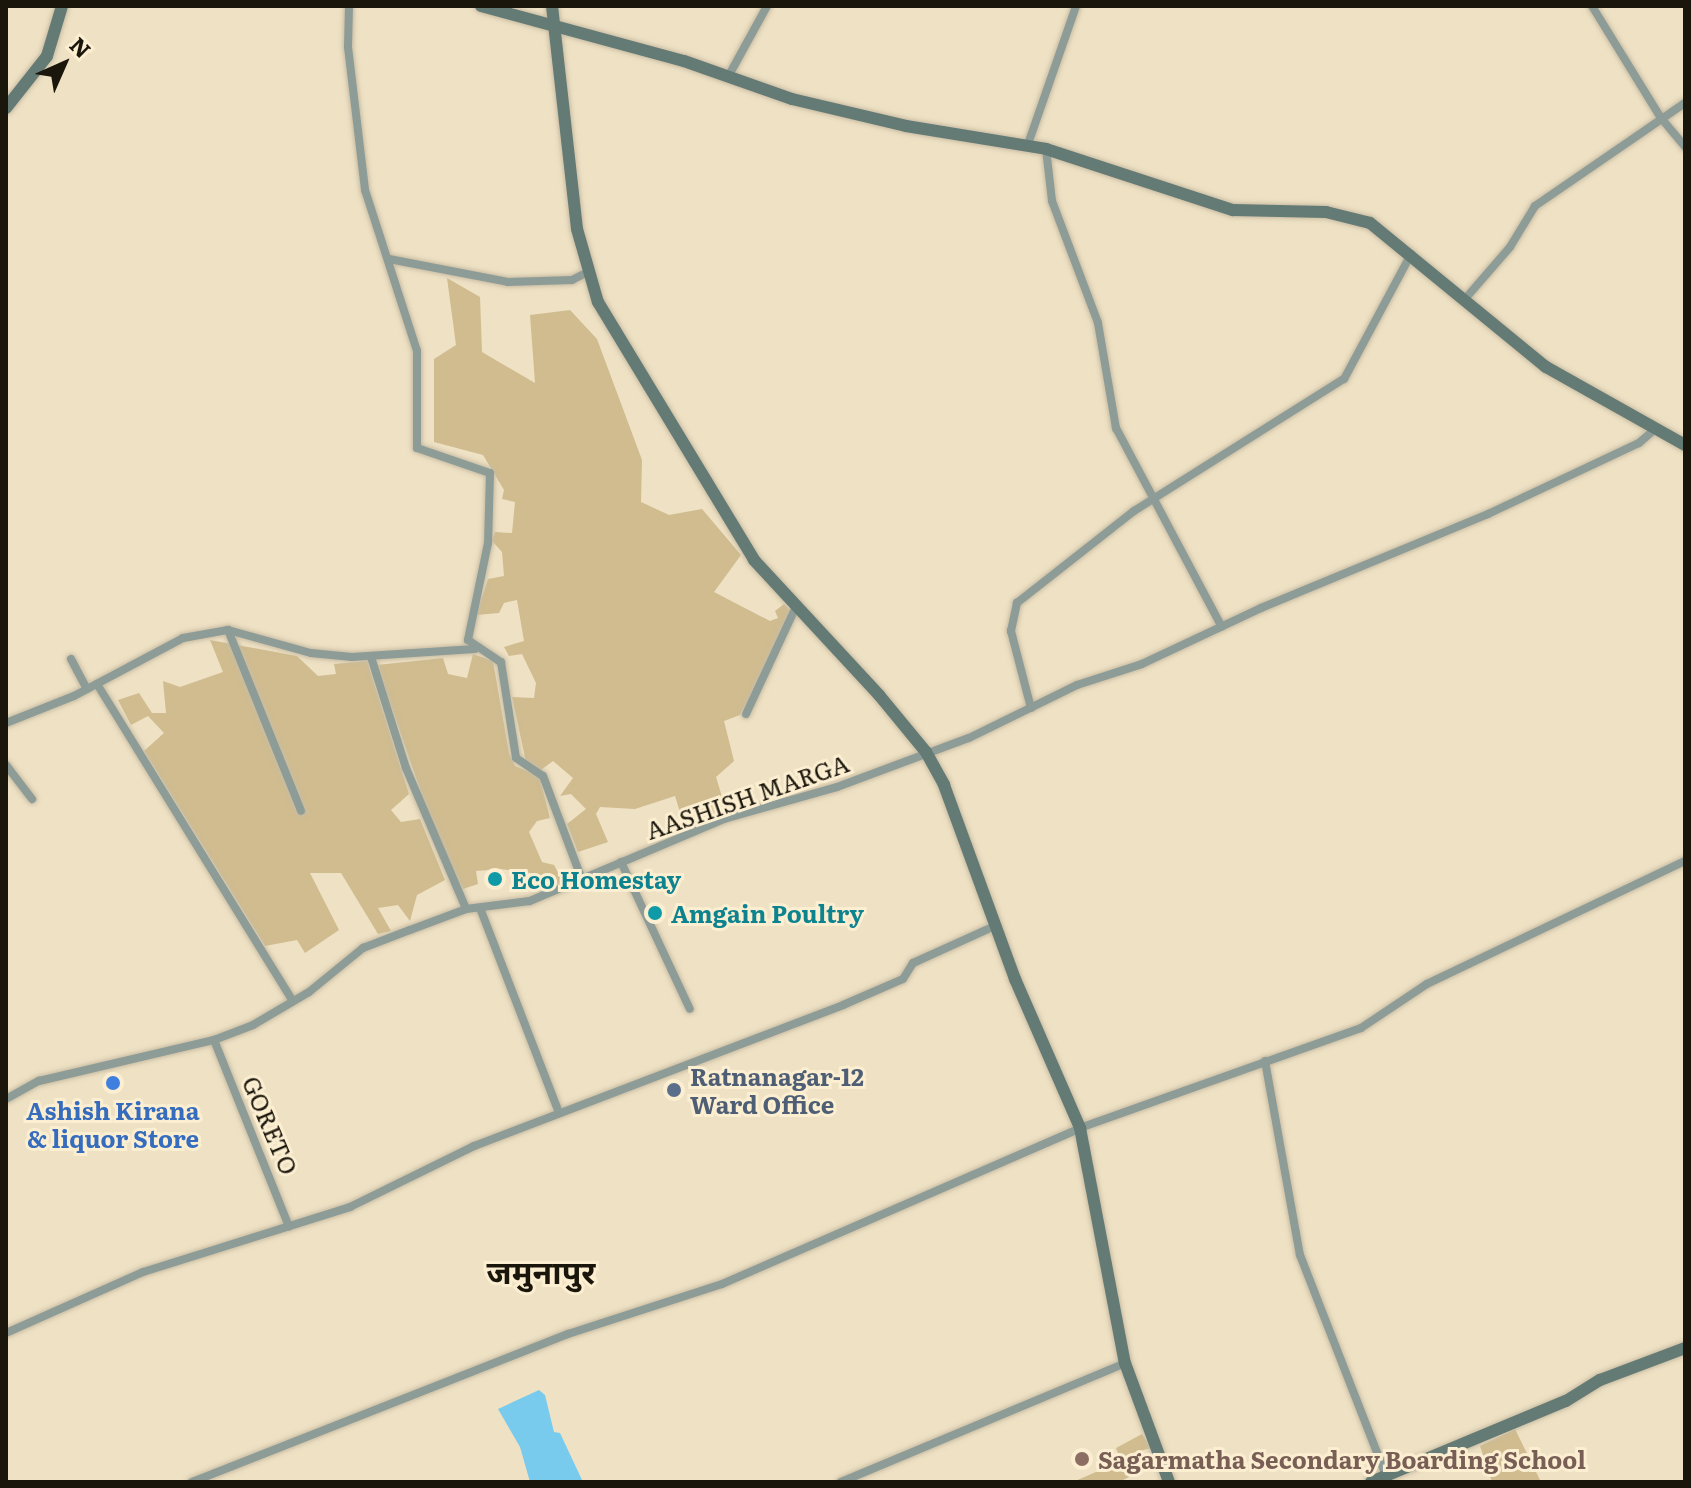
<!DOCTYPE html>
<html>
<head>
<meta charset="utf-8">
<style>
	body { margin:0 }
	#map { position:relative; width:1691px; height:1488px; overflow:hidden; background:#eee1c4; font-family:Literata,"Noto Sans Devanagari",serif }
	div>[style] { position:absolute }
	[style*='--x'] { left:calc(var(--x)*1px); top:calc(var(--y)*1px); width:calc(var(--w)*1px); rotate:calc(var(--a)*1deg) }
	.green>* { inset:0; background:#d0bc8f }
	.water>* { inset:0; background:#79cbee }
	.roads { filter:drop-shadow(0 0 2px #c8bca3) drop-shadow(0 0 2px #c8bca3) }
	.street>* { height:8px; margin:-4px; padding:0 4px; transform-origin:4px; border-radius:4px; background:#8d9c97 }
	.secondary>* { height:12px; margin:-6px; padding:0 6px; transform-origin:6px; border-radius:6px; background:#647a74 }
	.dots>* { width:22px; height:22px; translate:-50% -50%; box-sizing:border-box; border:4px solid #fbeed1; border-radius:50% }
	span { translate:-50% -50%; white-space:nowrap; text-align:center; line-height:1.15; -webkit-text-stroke:6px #fbeed1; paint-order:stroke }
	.street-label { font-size:24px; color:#1b160c }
	.culture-label { font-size:24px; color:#0d838f; font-weight:700 }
	.left { translate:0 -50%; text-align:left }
	.service-label { font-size:24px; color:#4e5e75; font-weight:700 }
	.shop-label { font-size:24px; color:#366cbe; font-weight:700 }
	.education-label { font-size:24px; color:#785e54; font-weight:700 }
	.district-label { font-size:32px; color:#1b160c; font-weight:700 }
	.frame { position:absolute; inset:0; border:8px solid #1b160c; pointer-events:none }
	.north { position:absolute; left:24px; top:24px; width:80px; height:80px; -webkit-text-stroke:6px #fbeed1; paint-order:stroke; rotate:45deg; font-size:22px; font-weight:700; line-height:32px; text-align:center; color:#1b160c }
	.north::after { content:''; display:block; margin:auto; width:28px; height:36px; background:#1b160c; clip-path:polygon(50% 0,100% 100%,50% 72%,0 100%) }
</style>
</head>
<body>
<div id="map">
	<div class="green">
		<i style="clip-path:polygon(447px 278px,480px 297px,482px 352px,535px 383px,530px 315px,570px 310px,597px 339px,642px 460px,641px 502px,669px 515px,702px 509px,741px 555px,714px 592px,770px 621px,778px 618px,775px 611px,784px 604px,794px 614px,740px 715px,724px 721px,734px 761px,716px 777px,726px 810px,683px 822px,675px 796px,635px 809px,600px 807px,596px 814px,608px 842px,578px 852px,567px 824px,586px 809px,571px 794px,560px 796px,573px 778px,553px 761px,541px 770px,526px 762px,512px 697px,534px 698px,536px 683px,522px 654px,509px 656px,504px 647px,524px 641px,517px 600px,504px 603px,499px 613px,476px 615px,488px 579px,504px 576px,502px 552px,492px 541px,495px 532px,512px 533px,515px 502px,502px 499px,504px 490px,483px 455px,434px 442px,434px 359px,456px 345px)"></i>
		<i style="clip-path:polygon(210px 640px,297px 656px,318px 676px,336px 674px,334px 664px,367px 661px,409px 794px,391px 810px,401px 822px,420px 819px,445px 880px,417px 895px,410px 921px,398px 905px,378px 908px,391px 931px,378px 934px,341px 873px,310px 873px,339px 930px,305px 953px,297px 940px,265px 946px,144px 751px,164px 733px,148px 716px,131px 725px,118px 700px,139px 693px,152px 713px,166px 713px,163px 681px,180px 687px,223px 672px)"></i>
		<i style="clip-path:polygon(473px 654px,493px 661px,509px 753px,515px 766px,539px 776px,550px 818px,537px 821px,529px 832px,542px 862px,554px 865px,563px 882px,545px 887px,538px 874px,500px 869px,476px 871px,478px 884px,463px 889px,441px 850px,377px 665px,443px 658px,448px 674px,467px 678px)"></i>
		<i style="clip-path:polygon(1515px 1429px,1540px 1480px,1492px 1482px,1480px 1446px)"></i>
		<i style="clip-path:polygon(1142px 1434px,1151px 1448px,1129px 1454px,1135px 1471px,1129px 1477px,1119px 1482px,1073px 1482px,1121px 1461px,1116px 1448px)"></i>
	</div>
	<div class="water">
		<i style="clip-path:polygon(539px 1390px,545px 1395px,554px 1432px,560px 1433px,583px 1482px,530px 1482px,520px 1447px,498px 1409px)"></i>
	</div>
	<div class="roads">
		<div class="street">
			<i style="--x:349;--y:6;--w:41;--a:91.4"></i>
			<i style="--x:348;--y:47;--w:144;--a:83.2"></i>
			<i style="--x:365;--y:190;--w:169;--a:72.1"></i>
			<i style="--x:417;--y:351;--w:97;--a:90"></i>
			<i style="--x:417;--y:448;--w:77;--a:18.9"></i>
			<i style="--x:490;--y:473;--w:70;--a:91.6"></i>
			<i style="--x:488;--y:543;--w:99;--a:101.7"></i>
			<i style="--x:468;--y:640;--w:40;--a:34"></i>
			<i style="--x:501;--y:662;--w:97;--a:81.1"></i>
			<i style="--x:516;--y:758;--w:32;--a:34"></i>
			<i style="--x:543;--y:776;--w:111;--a:69.4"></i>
			<i style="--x:1592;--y:6;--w:132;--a:58.4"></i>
			<i style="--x:1661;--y:118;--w:38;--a:50"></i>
			<i style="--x:728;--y:77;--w:81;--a:-61.2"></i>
			<i style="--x:1028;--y:144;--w:146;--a:-70.8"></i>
			<i style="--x:1046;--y:149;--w:52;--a:83.4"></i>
			<i style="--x:1052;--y:201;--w:130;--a:69.3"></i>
			<i style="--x:1098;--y:323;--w:107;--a:80.3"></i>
			<i style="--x:1116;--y:428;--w:225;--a:62"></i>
			<i style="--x:389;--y:259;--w:121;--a:10.9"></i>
			<i style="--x:508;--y:282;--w:64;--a:-1.8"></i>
			<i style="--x:572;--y:280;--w:16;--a:-27"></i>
			<i style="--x:1465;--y:299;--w:69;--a:-49.1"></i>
			<i style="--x:1510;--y:247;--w:48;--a:-58.6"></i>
			<i style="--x:1535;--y:206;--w:182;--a:-34.5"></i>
			<i style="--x:228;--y:630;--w:195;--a:68"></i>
			<i style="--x:371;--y:657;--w:116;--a:72.5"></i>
			<i style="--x:406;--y:768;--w:153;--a:66.9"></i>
			<i style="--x:71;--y:659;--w:34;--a:62"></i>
			<i style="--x:97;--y:684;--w:371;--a:58.3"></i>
			<i style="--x:1031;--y:708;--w:80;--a:-104.6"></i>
			<i style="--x:1011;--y:631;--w:29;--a:-78"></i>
			<i style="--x:1017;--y:603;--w:149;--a:-38.2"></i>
			<i style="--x:1134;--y:511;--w:248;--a:-32.2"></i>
			<i style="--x:1344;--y:379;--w:142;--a:-61.8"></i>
			<i style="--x:746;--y:714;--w:118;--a:-65"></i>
			<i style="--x:6;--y:723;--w:73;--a:-21.7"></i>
			<i style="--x:74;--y:696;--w:123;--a:-28"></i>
			<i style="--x:183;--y:638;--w:46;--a:-10.1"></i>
			<i style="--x:228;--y:630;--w:86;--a:15.5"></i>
			<i style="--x:311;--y:653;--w:41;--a:5.6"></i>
			<i style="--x:352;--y:657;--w:123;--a:-3.7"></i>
			<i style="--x:6;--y:765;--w:43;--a:52.6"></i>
			<i style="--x:621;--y:862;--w:162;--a:64.9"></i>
			<i style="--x:480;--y:908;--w:220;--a:68.9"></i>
			<i style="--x:214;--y:1040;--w:201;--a:68.1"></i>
			<i style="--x:1265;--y:1061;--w:197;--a:79.8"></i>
			<i style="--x:1300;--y:1255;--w:237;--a:68.7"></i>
			<i style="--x:6;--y:1099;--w:38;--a:-29"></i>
			<i style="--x:39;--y:1081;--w:180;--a:-13.2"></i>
			<i style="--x:214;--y:1040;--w:42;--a:-21"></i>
			<i style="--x:253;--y:1025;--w:65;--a:-30.5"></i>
			<i style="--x:309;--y:992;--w:70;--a:-39.2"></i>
			<i style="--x:363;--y:948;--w:50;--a:-21"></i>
			<i style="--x:410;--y:930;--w:60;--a:-20.6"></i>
			<i style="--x:466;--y:909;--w:64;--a:-7.1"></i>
			<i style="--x:530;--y:901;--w:211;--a:-22.9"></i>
			<i style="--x:724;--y:819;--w:117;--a:-15.8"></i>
			<i style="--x:837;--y:787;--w:141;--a:-20.4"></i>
			<i style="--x:969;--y:738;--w:120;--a:-26.1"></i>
			<i style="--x:1077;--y:685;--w:68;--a:-17.9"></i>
			<i style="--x:1142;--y:664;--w:132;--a:-25.2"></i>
			<i style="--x:1261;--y:608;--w:246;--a:-22.5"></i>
			<i style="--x:1488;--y:514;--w:167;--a:-25.2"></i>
			<i style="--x:1639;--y:443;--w:21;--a:-41"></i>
			<i style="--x:6;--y:1333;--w:150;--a:-24"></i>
			<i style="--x:143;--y:1272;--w:217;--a:-17.4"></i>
			<i style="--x:350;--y:1207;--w:138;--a:-26.2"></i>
			<i style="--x:474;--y:1146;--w:395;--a:-20.9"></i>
			<i style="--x:843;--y:1005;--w:65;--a:-23.4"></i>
			<i style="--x:903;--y:979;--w:19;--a:-58"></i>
			<i style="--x:913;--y:963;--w:90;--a:-24.3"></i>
			<i style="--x:192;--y:1482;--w:404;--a:-21.5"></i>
			<i style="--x:568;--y:1334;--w:162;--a:-18"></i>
			<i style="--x:722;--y:1284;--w:391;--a:-23.5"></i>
			<i style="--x:1080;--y:1128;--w:298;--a:-19.6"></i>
			<i style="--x:1361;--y:1028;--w:79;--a:-33.7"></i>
			<i style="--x:1427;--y:984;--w:286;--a:-25.5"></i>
			<i style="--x:841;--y:1482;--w:308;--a:-22.7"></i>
		</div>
		<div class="secondary">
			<i style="--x:481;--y:6;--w:210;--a:15.2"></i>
			<i style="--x:684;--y:61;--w:114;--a:19.4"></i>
			<i style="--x:792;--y:99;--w:117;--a:13.3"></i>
			<i style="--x:906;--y:126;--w:142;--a:9.3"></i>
			<i style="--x:1046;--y:149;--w:197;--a:18.1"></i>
			<i style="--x:1233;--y:210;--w:93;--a:1.2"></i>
			<i style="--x:1326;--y:212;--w:45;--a:14"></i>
			<i style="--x:1370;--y:223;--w:227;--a:39.3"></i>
			<i style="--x:1546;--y:367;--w:159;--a:29.3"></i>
			<i style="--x:552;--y:6;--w:224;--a:83.6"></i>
			<i style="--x:577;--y:229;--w:76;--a:74"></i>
			<i style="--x:598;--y:302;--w:301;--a:58.8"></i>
			<i style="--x:754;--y:560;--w:184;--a:47.2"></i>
			<i style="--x:879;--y:695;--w:74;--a:50.5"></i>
			<i style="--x:926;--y:752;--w:38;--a:61"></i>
			<i style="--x:944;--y:785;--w:207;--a:69.9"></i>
			<i style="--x:1015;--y:979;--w:163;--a:66.4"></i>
			<i style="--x:1080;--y:1128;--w:239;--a:79.2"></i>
			<i style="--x:1125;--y:1363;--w:127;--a:69.7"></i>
			<i style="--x:6;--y:108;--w:66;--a:-51.7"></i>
			<i style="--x:47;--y:56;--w:52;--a:-73.3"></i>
			<i style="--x:1371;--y:1482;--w:211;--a:-22.6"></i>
			<i style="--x:1566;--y:1401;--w:40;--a:-32"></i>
			<i style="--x:1600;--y:1380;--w:91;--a:-20.6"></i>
		</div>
	</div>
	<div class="dots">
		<i style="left:495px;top:879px;background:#0f9aa8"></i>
		<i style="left:655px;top:913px;background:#0f9aa8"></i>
		<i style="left:113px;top:1083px;background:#3f7fe0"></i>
		<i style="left:674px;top:1090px;background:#5c6f8a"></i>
		<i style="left:1082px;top:1459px;background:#8d6e63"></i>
	</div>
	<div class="street-label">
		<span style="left:747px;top:796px;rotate:-19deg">AASHISH MARGA</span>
		<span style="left:271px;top:1125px;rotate:67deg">GORETO</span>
	</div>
	<div class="culture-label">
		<span class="left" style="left:511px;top:879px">Eco Homestay</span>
		<span class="left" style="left:671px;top:913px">Amgain Poultry</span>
	</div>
	<div class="service-label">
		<span class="left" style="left:690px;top:1090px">Ratnanagar-12<br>Ward Office</span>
	</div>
	<div class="shop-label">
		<span style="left:113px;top:1124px">Ashish Kirana<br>&amp; liquor Store</span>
	</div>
	<div class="education-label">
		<span class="left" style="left:1098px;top:1459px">Sagarmatha Secondary Boarding School</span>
	</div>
	<div class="district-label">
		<span style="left:541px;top:1270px">जमुनापुर</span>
	</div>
	<div class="frame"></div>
	<div class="north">N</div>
</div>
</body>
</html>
